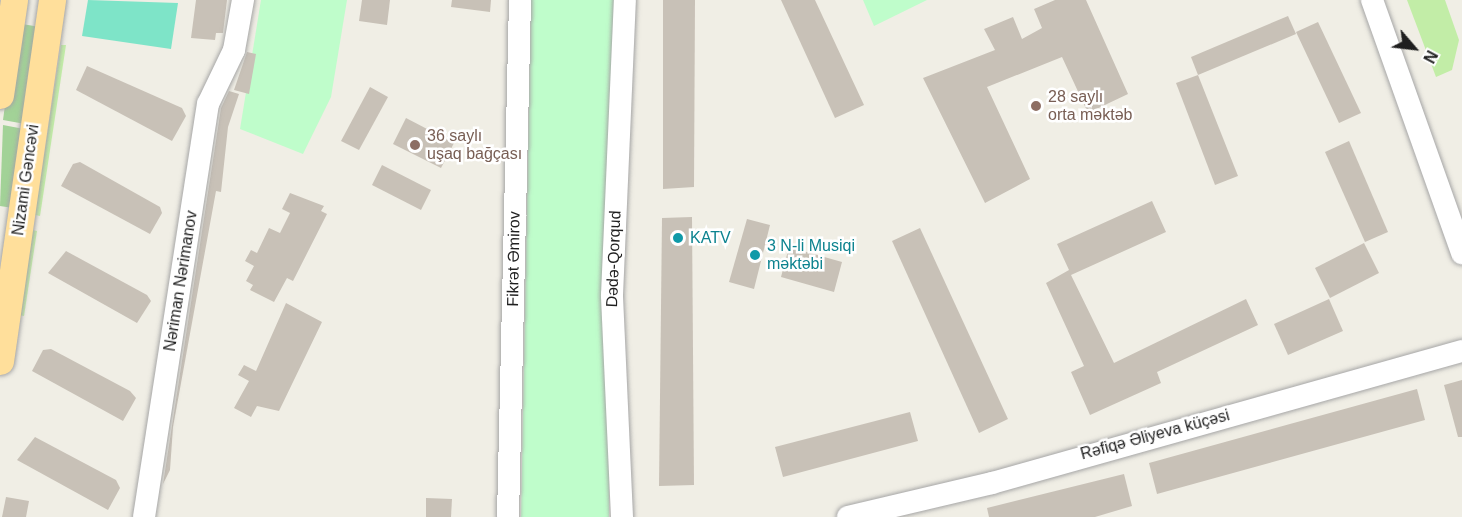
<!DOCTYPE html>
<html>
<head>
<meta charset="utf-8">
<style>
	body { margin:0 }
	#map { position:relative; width:1462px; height:517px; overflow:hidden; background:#f0eee5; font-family:Arial,sans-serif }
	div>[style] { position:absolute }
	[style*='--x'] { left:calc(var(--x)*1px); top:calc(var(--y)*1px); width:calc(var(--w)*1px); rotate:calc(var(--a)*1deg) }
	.grass>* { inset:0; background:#c2eda7 }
	.forest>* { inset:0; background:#a2d297 }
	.park>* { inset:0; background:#bffdcb }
	.pitch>* { inset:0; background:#7ee4c8 }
	.building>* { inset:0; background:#c8c1b7 }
	.roads { filter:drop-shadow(0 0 2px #a6a6a6) drop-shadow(0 0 2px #a6a6a6) }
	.minor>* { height:22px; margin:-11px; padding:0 11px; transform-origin:11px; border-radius:11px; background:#fff }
	.major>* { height:27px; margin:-13.5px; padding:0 13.5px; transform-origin:13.5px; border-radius:13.5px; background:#ffdf9b }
	.dots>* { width:16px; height:16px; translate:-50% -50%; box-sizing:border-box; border:3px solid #fff; border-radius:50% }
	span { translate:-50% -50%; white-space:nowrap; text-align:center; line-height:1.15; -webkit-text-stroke:5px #fff; paint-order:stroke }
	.education-label { font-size:16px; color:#785e54 }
	.left { translate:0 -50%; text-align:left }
	.street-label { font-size:16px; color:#1f1f1f }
	.culture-label { font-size:16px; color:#0d838f }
	.north { position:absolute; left:1384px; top:18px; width:60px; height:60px; -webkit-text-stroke:4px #fff; paint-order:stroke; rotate:118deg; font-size:16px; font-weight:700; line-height:24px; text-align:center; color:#1f1f1f }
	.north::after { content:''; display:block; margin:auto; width:21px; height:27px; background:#1f1f1f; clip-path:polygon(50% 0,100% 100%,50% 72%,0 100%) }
</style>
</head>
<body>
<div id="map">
	<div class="grass">
		<i style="clip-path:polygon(1407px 0,1445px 0,1459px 40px,1452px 70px,1436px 77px)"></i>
		<i style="clip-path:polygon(61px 45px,66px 45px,40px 216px,35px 215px)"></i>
		<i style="clip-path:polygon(32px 230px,37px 231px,24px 316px,18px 315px)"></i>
	</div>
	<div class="forest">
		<i style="clip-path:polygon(16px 23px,40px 27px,25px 124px,3px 120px)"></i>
		<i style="clip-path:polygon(3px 125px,24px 129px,13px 208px,0 206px)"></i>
	</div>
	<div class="park">
		<i style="clip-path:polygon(261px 0,347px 0,331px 97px,303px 154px,240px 129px)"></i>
		<i style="clip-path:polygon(531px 0,615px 0,609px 517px,521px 517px)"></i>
		<i style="clip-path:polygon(863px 0,927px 0,874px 26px)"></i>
	</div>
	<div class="pitch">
		<i style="clip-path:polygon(88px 0,178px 3px,171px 49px,82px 36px)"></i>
	</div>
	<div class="building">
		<i style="clip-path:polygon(196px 0,227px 0,223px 33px,216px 33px,215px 40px,191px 38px)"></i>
		<i style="clip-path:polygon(362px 0,390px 0,387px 25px,359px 21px)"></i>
		<i style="clip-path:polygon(452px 0,491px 0,490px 12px,451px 7px)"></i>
		<i style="clip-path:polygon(663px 0,695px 0,694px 187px,663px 189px)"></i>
		<i style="clip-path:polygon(781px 0,815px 0,864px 105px,835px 118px)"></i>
		<i style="clip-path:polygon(1055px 0,1086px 0,1128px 94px,1088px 113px,1062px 57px,987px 87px,1030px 179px,985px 203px,923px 78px,995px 50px,984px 29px,1013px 17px,1022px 39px,1042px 28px,1034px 9px)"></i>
		<i style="clip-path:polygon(1288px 16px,1296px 34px,1198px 75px,1191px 57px)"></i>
		<i style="clip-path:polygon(1318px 22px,1361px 113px,1339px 123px,1296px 32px)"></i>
		<i style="clip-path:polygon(247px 52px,256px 54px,249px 94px,234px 90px)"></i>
		<i style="clip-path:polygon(87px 66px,182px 108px,186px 116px,172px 141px,76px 90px)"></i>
		<i style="clip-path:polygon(1198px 75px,1238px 176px,1215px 185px,1176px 83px)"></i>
		<i style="clip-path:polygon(370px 87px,388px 97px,359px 150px,341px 141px)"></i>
		<i style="clip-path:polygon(229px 91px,239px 94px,228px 127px,221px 192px,216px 191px,173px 427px,170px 470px,163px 484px,221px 108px)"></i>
		<i style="clip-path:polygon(406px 118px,454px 143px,441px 168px,393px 144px)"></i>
		<i style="clip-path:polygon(1349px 141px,1388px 232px,1365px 242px,1325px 152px)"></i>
		<i style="clip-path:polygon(80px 162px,160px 207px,162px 213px,150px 234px,61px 186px,73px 164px)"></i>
		<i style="clip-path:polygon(382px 165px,431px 190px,421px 210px,372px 185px)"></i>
		<i style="clip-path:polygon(290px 193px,324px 206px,321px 211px,327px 214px,293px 281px,287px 278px,274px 302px,250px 290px,253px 285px,246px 281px,254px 266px,245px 261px,251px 250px,257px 253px,269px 228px,280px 233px,290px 213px,282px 209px)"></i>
		<i style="clip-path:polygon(1152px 201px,1166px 232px,1071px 275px,1114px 363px,1246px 299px,1258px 325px,1157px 372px,1161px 383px,1090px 415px,1071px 372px,1084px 366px,1046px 283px,1069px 270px,1057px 244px)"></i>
		<i style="clip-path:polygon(692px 217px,694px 485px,659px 486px,662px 218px)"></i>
		<i style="clip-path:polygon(747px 219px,770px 225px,754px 289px,729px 282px)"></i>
		<i style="clip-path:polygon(920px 228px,1008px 419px,979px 433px,892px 241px)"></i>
		<i style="clip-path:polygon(1364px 243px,1379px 273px,1330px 298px,1315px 268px)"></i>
		<i style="clip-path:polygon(789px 247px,842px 262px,834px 292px,781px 277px)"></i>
		<i style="clip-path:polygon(66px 251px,147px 295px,151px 301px,137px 323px,48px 273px)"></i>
		<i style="clip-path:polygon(1329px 299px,1343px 331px,1288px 355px,1274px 324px)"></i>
		<i style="clip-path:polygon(286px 303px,322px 322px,279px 411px,257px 406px,251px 417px,234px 408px,249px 381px,238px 375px,244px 365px,256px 371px)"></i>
		<i style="clip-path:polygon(51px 349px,130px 391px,136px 398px,123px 421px,32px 371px,43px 350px)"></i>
		<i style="clip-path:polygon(1462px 380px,1462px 437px,1458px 437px,1444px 385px)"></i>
		<i style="clip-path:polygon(1417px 389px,1425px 420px,1157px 494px,1149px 463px)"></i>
		<i style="clip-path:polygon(910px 412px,918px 441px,783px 477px,775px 447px)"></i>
		<i style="clip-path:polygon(35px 437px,116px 480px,120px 488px,108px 510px,17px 460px)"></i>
		<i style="clip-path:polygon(1124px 474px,1132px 506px,1095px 517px,989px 517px,987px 508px)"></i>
		<i style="clip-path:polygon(6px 497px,29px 501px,26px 517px,2px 517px)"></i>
		<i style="clip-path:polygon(426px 498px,452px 499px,451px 517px,426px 517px)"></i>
	</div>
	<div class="roads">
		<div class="minor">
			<i style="--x:1372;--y:0;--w:269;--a:70.4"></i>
			<i style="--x:144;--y:517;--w:418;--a:-81.2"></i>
			<i style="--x:208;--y:104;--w:60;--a:-64.3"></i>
			<i style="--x:234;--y:50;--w:51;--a:-79.8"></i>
			<i style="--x:508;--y:517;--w:517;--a:-88.67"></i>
			<i style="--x:622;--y:517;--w:222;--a:-92.6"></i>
			<i style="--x:612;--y:295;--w:295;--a:-87.5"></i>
			<i style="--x:848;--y:517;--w:148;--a:-13.3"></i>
			<i style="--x:992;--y:483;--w:488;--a:-15.7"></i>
		</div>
		<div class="major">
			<i style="--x:0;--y:95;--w:96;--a:-81.6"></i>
			<i style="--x:0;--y:361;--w:365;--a:-81.8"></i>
		</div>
	</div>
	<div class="dots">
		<i style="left:1036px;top:106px;background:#8d6e63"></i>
		<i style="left:415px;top:145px;background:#8d6e63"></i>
		<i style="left:678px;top:238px;background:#0f9aa8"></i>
		<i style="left:755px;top:255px;background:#0f9aa8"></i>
	</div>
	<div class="education-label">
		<span class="left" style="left:1048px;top:106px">28 saylı<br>orta məktəb</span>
		<span class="left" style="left:427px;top:145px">36 saylı<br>uşaq bağçası</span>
	</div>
	<div class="street-label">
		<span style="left:26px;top:180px;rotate:-82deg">Nizami Gəncəvi</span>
		<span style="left:514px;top:259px;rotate:-89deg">Fikrət Əmirov</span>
		<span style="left:614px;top:259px;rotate:-88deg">Dədə-Qorqud</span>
		<span style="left:181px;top:281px;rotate:-81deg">Nəriman Nərimanov</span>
		<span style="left:1155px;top:435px;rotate:-15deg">Rəfiqə Əliyeva küçəsi</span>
	</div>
	<div class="culture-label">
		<span class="left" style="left:690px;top:238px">KATV</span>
		<span class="left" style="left:767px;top:255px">3 N-li Musiqi<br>məktəbi</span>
	</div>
	<div class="north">N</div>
</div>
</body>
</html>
